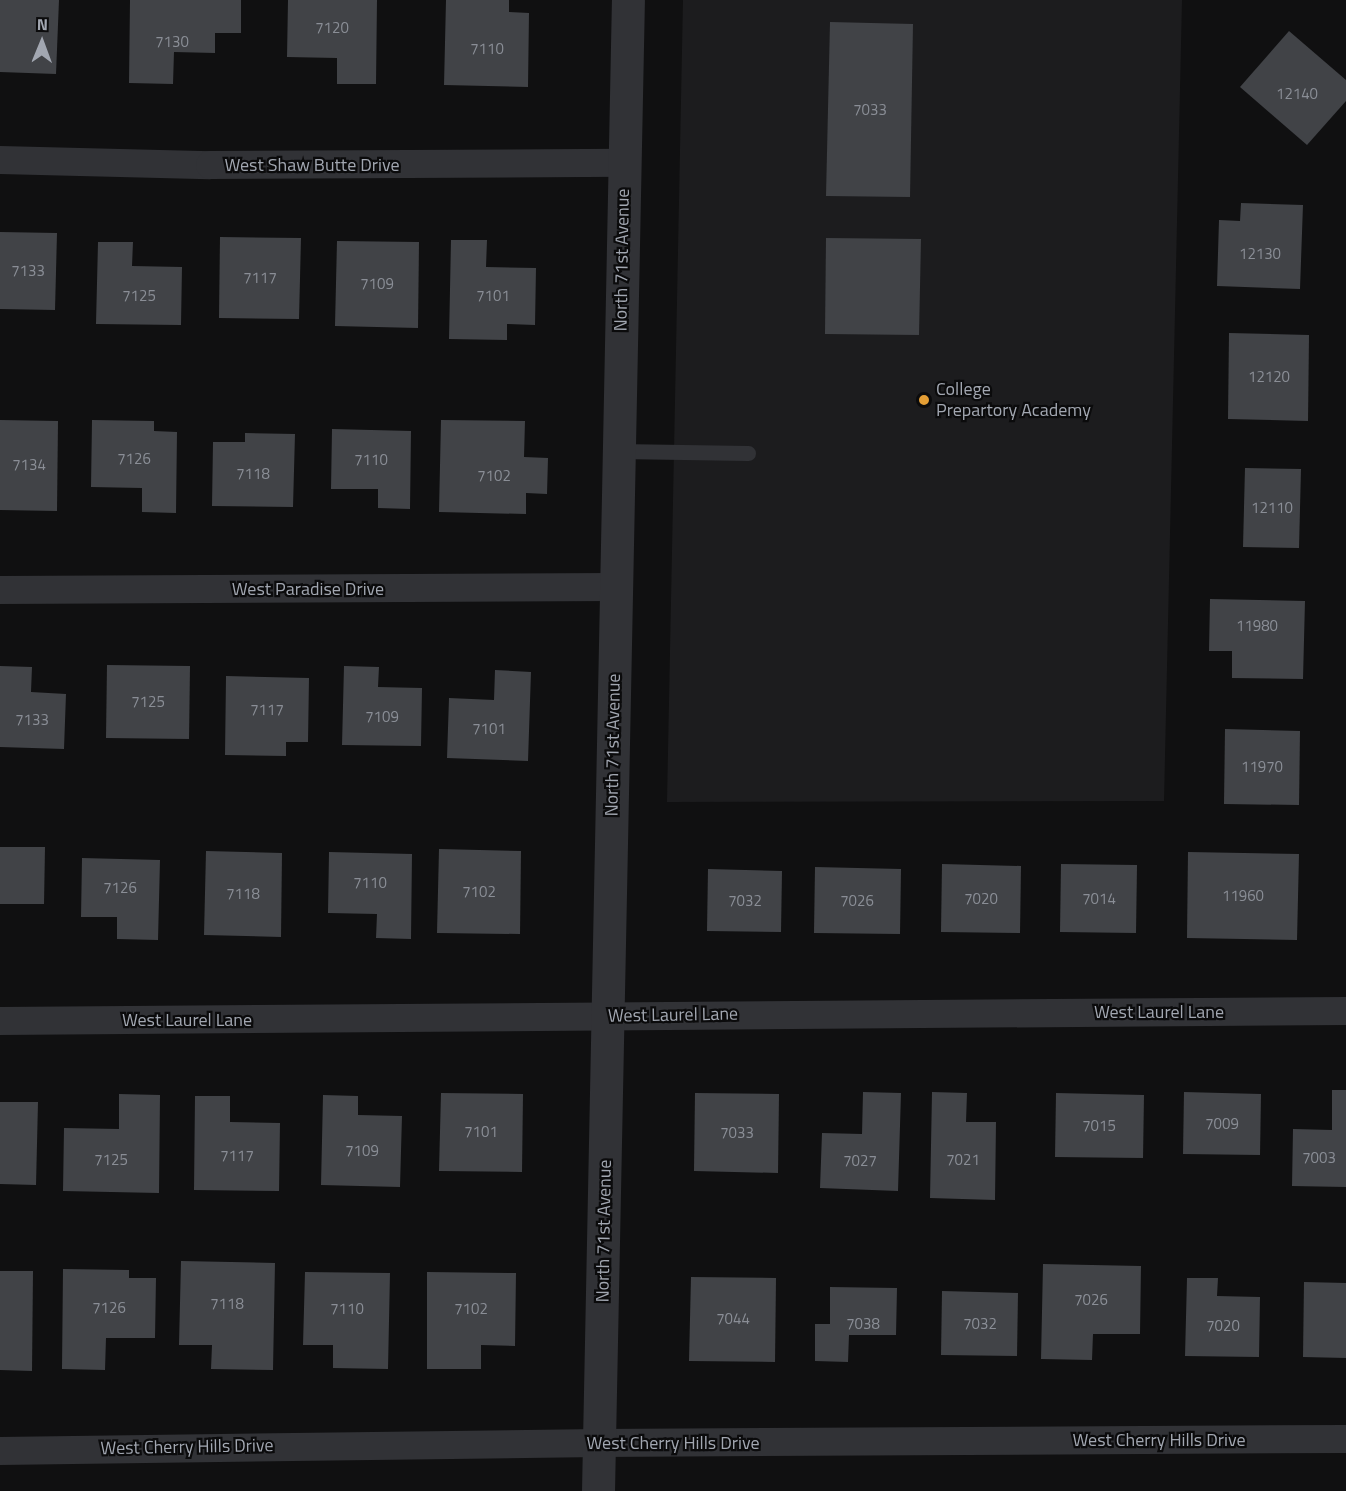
<!DOCTYPE html>
<html>
<head>
<meta charset="utf-8">
<style>
	body { margin:0 }
	#map { position:relative; width:1346px; height:1491px; overflow:hidden; background:#101011; font-family:"Titillium Web",sans-serif }
	div>[style] { position:absolute }
	[style*='--x'] { left:calc(var(--x)*1px); top:calc(var(--y)*1px); width:calc(var(--w)*1px); rotate:calc(var(--a)*1deg) }
	.built>* { inset:0; background:#1c1c1e }
	.building>* { inset:0; background:#414347 }
	.service>* { height:15px; margin:-7.5px; padding:0 7.5px; transform-origin:7.5px; border-radius:7.5px; background:#313236 }
	.minor>* { height:28px; margin:-14px; padding:0 14px; transform-origin:14px; border-radius:14px; background:#313236 }
	.tertiary>* { height:33px; margin:-16.5px; padding:0 16.5px; transform-origin:16.5px; border-radius:16.5px; background:#313236 }
	.dots>* { width:16px; height:16px; translate:-50% -50%; box-sizing:border-box; border:3px solid #0b0b0c; border-radius:50% }
	span { translate:-50% -50%; white-space:nowrap; text-align:center; line-height:1.15; -webkit-text-stroke:4.5px #0b0b0c; paint-order:stroke }
	.number-label { font-size:15px; color:#8a8e96 }
	.number-label span { -webkit-text-stroke-width:0 }
	.street-label { font-size:18px; color:#a2a7b1 }
	.poi-label { font-size:18px; color:#a2a7b1 }
	.left { translate:0 -50%; text-align:left }
	.north { position:absolute; left:12px; top:12px; width:60px; height:60px; -webkit-text-stroke:4px #0b0b0c; paint-order:stroke; rotate:1deg; font-size:16px; font-weight:700; line-height:24px; text-align:center; color:#a2a7b1 }
	.north::after { content:''; display:block; margin:auto; width:21px; height:27px; background:#a2a7b1; clip-path:polygon(50% 0,100% 100%,50% 72%,0 100%) }
</style>
</head>
<body>
<div id="map">
	<div class="built">
		<i style="clip-path:polygon(683px 0,1182px 0,1164px 801px,667px 802px)"></i>
	</div>
	<div class="building">
		<i style="clip-path:polygon(0 0,59px 0,56px 74px,0 72px)"></i>
		<i style="clip-path:polygon(130px 0,241px 0,241px 33px,215px 33px,215px 53px,174px 52px,173px 84px,129px 83px)"></i>
		<i style="clip-path:polygon(288px 0,377px 0,376px 84px,337px 84px,337px 58px,287px 57px)"></i>
		<i style="clip-path:polygon(446px 0,509px 0,509px 12px,529px 13px,528px 87px,444px 85px)"></i>
		<i style="clip-path:polygon(830px 22px,913px 24px,910px 197px,826px 196px)"></i>
		<i style="clip-path:polygon(1289px 31px,1346px 80px,1346px 101px,1307px 145px,1240px 87px)"></i>
		<i style="clip-path:polygon(1241px 203px,1303px 205px,1300px 289px,1217px 286px,1219px 220px,1240px 221px)"></i>
		<i style="clip-path:polygon(0 232px,57px 233px,55px 310px,0 309px)"></i>
		<i style="clip-path:polygon(220px 237px,301px 238px,299px 319px,219px 318px)"></i>
		<i style="clip-path:polygon(826px 238px,921px 239px,919px 335px,825px 334px)"></i>
		<i style="clip-path:polygon(451px 240px,487px 240px,486px 267px,536px 268px,535px 325px,507px 324px,507px 340px,449px 339px)"></i>
		<i style="clip-path:polygon(337px 241px,419px 242px,418px 328px,335px 326px)"></i>
		<i style="clip-path:polygon(98px 242px,133px 242px,132px 266px,182px 267px,181px 325px,96px 324px)"></i>
		<i style="clip-path:polygon(1229px 333px,1309px 335px,1308px 421px,1228px 419px)"></i>
		<i style="clip-path:polygon(0 420px,58px 421px,57px 511px,0 510px)"></i>
		<i style="clip-path:polygon(92px 420px,154px 421px,154px 431px,177px 432px,176px 513px,142px 512px,142px 488px,91px 487px)"></i>
		<i style="clip-path:polygon(441px 420px,525px 421px,524px 457px,548px 458px,547px 494px,526px 493px,526px 514px,439px 512px)"></i>
		<i style="clip-path:polygon(332px 429px,411px 431px,410px 509px,378px 508px,378px 489px,331px 489px)"></i>
		<i style="clip-path:polygon(245px 433px,295px 434px,293px 507px,212px 506px,213px 442px,245px 442px)"></i>
		<i style="clip-path:polygon(1245px 468px,1301px 469px,1299px 548px,1243px 547px)"></i>
		<i style="clip-path:polygon(1210px 599px,1305px 601px,1303px 679px,1232px 678px,1232px 651px,1209px 651px)"></i>
		<i style="clip-path:polygon(107px 665px,190px 666px,189px 739px,106px 738px)"></i>
		<i style="clip-path:polygon(0 666px,32px 667px,31px 692px,66px 694px,64px 749px,0 747px)"></i>
		<i style="clip-path:polygon(344px 666px,379px 667px,378px 687px,422px 688px,421px 746px,342px 745px)"></i>
		<i style="clip-path:polygon(495px 670px,531px 672px,528px 761px,447px 758px,449px 698px,494px 700px)"></i>
		<i style="clip-path:polygon(226px 676px,309px 678px,308px 742px,286px 742px,286px 756px,225px 755px)"></i>
		<i style="clip-path:polygon(1225px 729px,1300px 731px,1299px 805px,1224px 804px)"></i>
		<i style="clip-path:polygon(0 847px,45px 847px,44px 904px,0 904px)"></i>
		<i style="clip-path:polygon(439px 849px,521px 851px,520px 934px,437px 933px)"></i>
		<i style="clip-path:polygon(206px 851px,282px 853px,281px 937px,204px 935px)"></i>
		<i style="clip-path:polygon(329px 852px,412px 854px,411px 939px,376px 938px,377px 914px,328px 913px)"></i>
		<i style="clip-path:polygon(1188px 852px,1299px 854px,1297px 940px,1187px 938px)"></i>
		<i style="clip-path:polygon(82px 858px,160px 860px,158px 940px,117px 939px,117px 917px,81px 917px)"></i>
		<i style="clip-path:polygon(942px 864px,1021px 866px,1020px 933px,941px 932px)"></i>
		<i style="clip-path:polygon(1061px 864px,1137px 865px,1136px 933px,1060px 932px)"></i>
		<i style="clip-path:polygon(815px 867px,901px 869px,900px 934px,814px 933px)"></i>
		<i style="clip-path:polygon(708px 869px,782px 871px,781px 932px,707px 931px)"></i>
		<i style="clip-path:polygon(1332px 1090px,1346px 1090px,1346px 1187px,1292px 1186px,1293px 1129px,1332px 1130px)"></i>
		<i style="clip-path:polygon(863px 1092px,901px 1093px,898px 1191px,820px 1188px,822px 1133px,862px 1134px)"></i>
		<i style="clip-path:polygon(932px 1092px,967px 1093px,966px 1122px,996px 1122px,995px 1200px,930px 1198px)"></i>
		<i style="clip-path:polygon(1184px 1092px,1261px 1094px,1260px 1155px,1183px 1154px)"></i>
		<i style="clip-path:polygon(441px 1093px,523px 1094px,522px 1172px,439px 1171px)"></i>
		<i style="clip-path:polygon(695px 1093px,779px 1094px,778px 1173px,694px 1171px)"></i>
		<i style="clip-path:polygon(1056px 1093px,1144px 1095px,1143px 1158px,1055px 1157px)"></i>
		<i style="clip-path:polygon(119px 1094px,160px 1095px,159px 1193px,63px 1191px,64px 1128px,119px 1129px)"></i>
		<i style="clip-path:polygon(323px 1095px,358px 1096px,358px 1115px,402px 1116px,400px 1187px,321px 1185px)"></i>
		<i style="clip-path:polygon(195px 1096px,230px 1096px,230px 1122px,280px 1123px,279px 1191px,194px 1190px)"></i>
		<i style="clip-path:polygon(0 1102px,38px 1102px,36px 1185px,0 1184px)"></i>
		<i style="clip-path:polygon(181px 1261px,275px 1263px,273px 1370px,211px 1369px,212px 1345px,179px 1345px)"></i>
		<i style="clip-path:polygon(1043px 1264px,1141px 1266px,1140px 1334px,1093px 1334px,1092px 1360px,1041px 1359px)"></i>
		<i style="clip-path:polygon(63px 1269px,129px 1270px,129px 1278px,156px 1278px,155px 1338px,106px 1338px,105px 1370px,62px 1369px)"></i>
		<i style="clip-path:polygon(0 1271px,33px 1271px,32px 1371px,0 1370px)"></i>
		<i style="clip-path:polygon(305px 1272px,390px 1273px,388px 1369px,333px 1368px,333px 1345px,303px 1345px)"></i>
		<i style="clip-path:polygon(427px 1272px,516px 1273px,515px 1346px,481px 1345px,481px 1369px,427px 1369px)"></i>
		<i style="clip-path:polygon(691px 1277px,776px 1278px,775px 1362px,689px 1361px)"></i>
		<i style="clip-path:polygon(1187px 1278px,1218px 1278px,1217px 1296px,1260px 1297px,1259px 1357px,1185px 1356px)"></i>
		<i style="clip-path:polygon(1304px 1282px,1346px 1283px,1346px 1358px,1303px 1357px)"></i>
		<i style="clip-path:polygon(830px 1287px,897px 1288px,896px 1335px,849px 1335px,848px 1362px,815px 1361px,815px 1324px,830px 1324px)"></i>
		<i style="clip-path:polygon(942px 1291px,1018px 1293px,1017px 1356px,941px 1355px)"></i>
	</div>
	<div class="service">
		<i style="--x:618;--y:451;--w:130;--a:0.9"></i>
	</div>
	<div class="minor">
		<i style="--x:0;--y:160;--w:210;--a:1.4"></i>
		<i style="--x:210;--y:165;--w:414;--a:-0.3"></i>
		<i style="--x:0;--y:590;--w:615;--a:-0.28"></i>
		<i style="--x:0;--y:1021;--w:1346;--a:-0.43"></i>
		<i style="--x:0;--y:1451;--w:599;--a:-0.77"></i>
		<i style="--x:599;--y:1443;--w:747;--a:-0.31"></i>
	</div>
	<div class="tertiary">
		<i style="--x:598;--y:1491;--w:1491;--a:-88.85"></i>
	</div>
	<div class="dots">
		<i style="left:924px;top:400px;background:#e49e35"></i>
	</div>
	<div class="number-label">
		<span style="left:332px;top:28px">7120</span>
		<span style="left:172px;top:42px">7130</span>
		<span style="left:487px;top:49px">7110</span>
		<span style="left:1297px;top:94px">12140</span>
		<span style="left:870px;top:110px">7033</span>
		<span style="left:1260px;top:254px">12130</span>
		<span style="left:28px;top:271px">7133</span>
		<span style="left:260px;top:278px">7117</span>
		<span style="left:377px;top:284px">7109</span>
		<span style="left:139px;top:296px">7125</span>
		<span style="left:493px;top:296px">7101</span>
		<span style="left:1269px;top:377px">12120</span>
		<span style="left:134px;top:459px">7126</span>
		<span style="left:371px;top:460px">7110</span>
		<span style="left:29px;top:465px">7134</span>
		<span style="left:253px;top:474px">7118</span>
		<span style="left:494px;top:476px">7102</span>
		<span style="left:1272px;top:508px">12110</span>
		<span style="left:1257px;top:626px">11980</span>
		<span style="left:148px;top:702px">7125</span>
		<span style="left:267px;top:710px">7117</span>
		<span style="left:382px;top:717px">7109</span>
		<span style="left:32px;top:720px">7133</span>
		<span style="left:489px;top:729px">7101</span>
		<span style="left:1262px;top:767px">11970</span>
		<span style="left:370px;top:883px">7110</span>
		<span style="left:120px;top:888px">7126</span>
		<span style="left:479px;top:892px">7102</span>
		<span style="left:243px;top:894px">7118</span>
		<span style="left:1243px;top:896px">11960</span>
		<span style="left:981px;top:899px">7020</span>
		<span style="left:1099px;top:899px">7014</span>
		<span style="left:745px;top:901px">7032</span>
		<span style="left:857px;top:901px">7026</span>
		<span style="left:1222px;top:1124px">7009</span>
		<span style="left:1099px;top:1126px">7015</span>
		<span style="left:481px;top:1132px">7101</span>
		<span style="left:737px;top:1133px">7033</span>
		<span style="left:362px;top:1151px">7109</span>
		<span style="left:237px;top:1156px">7117</span>
		<span style="left:1319px;top:1158px">7003</span>
		<span style="left:111px;top:1160px">7125</span>
		<span style="left:963px;top:1160px">7021</span>
		<span style="left:860px;top:1161px">7027</span>
		<span style="left:1091px;top:1300px">7026</span>
		<span style="left:227px;top:1304px">7118</span>
		<span style="left:109px;top:1308px">7126</span>
		<span style="left:347px;top:1309px">7110</span>
		<span style="left:471px;top:1309px">7102</span>
		<span style="left:733px;top:1319px">7044</span>
		<span style="left:863px;top:1324px">7038</span>
		<span style="left:980px;top:1324px">7032</span>
		<span style="left:1223px;top:1326px">7020</span>
	</div>
	<div class="street-label">
		<span style="left:312px;top:165px">West Shaw Butte Drive</span>
		<span style="left:622px;top:260px;rotate:-89deg">North 71st Avenue</span>
		<span style="left:308px;top:589px">West Paradise Drive</span>
		<span style="left:613px;top:745px;rotate:-89deg">North 71st Avenue</span>
		<span style="left:1159px;top:1012px">West Laurel Lane</span>
		<span style="left:673px;top:1015px;rotate:-1deg">West Laurel Lane</span>
		<span style="left:187px;top:1020px">West Laurel Lane</span>
		<span style="left:604px;top:1231px;rotate:-89deg">North 71st Avenue</span>
		<span style="left:1159px;top:1440px">West Cherry Hills Drive</span>
		<span style="left:673px;top:1443px">West Cherry Hills Drive</span>
		<span style="left:187px;top:1447px;rotate:-1deg">West Cherry Hills Drive</span>
	</div>
	<div class="poi-label">
		<span class="left" style="left:936px;top:400px">College<br>Prepartory Academy</span>
	</div>
	<div class="north">N</div>
</div>
</body>
</html>
